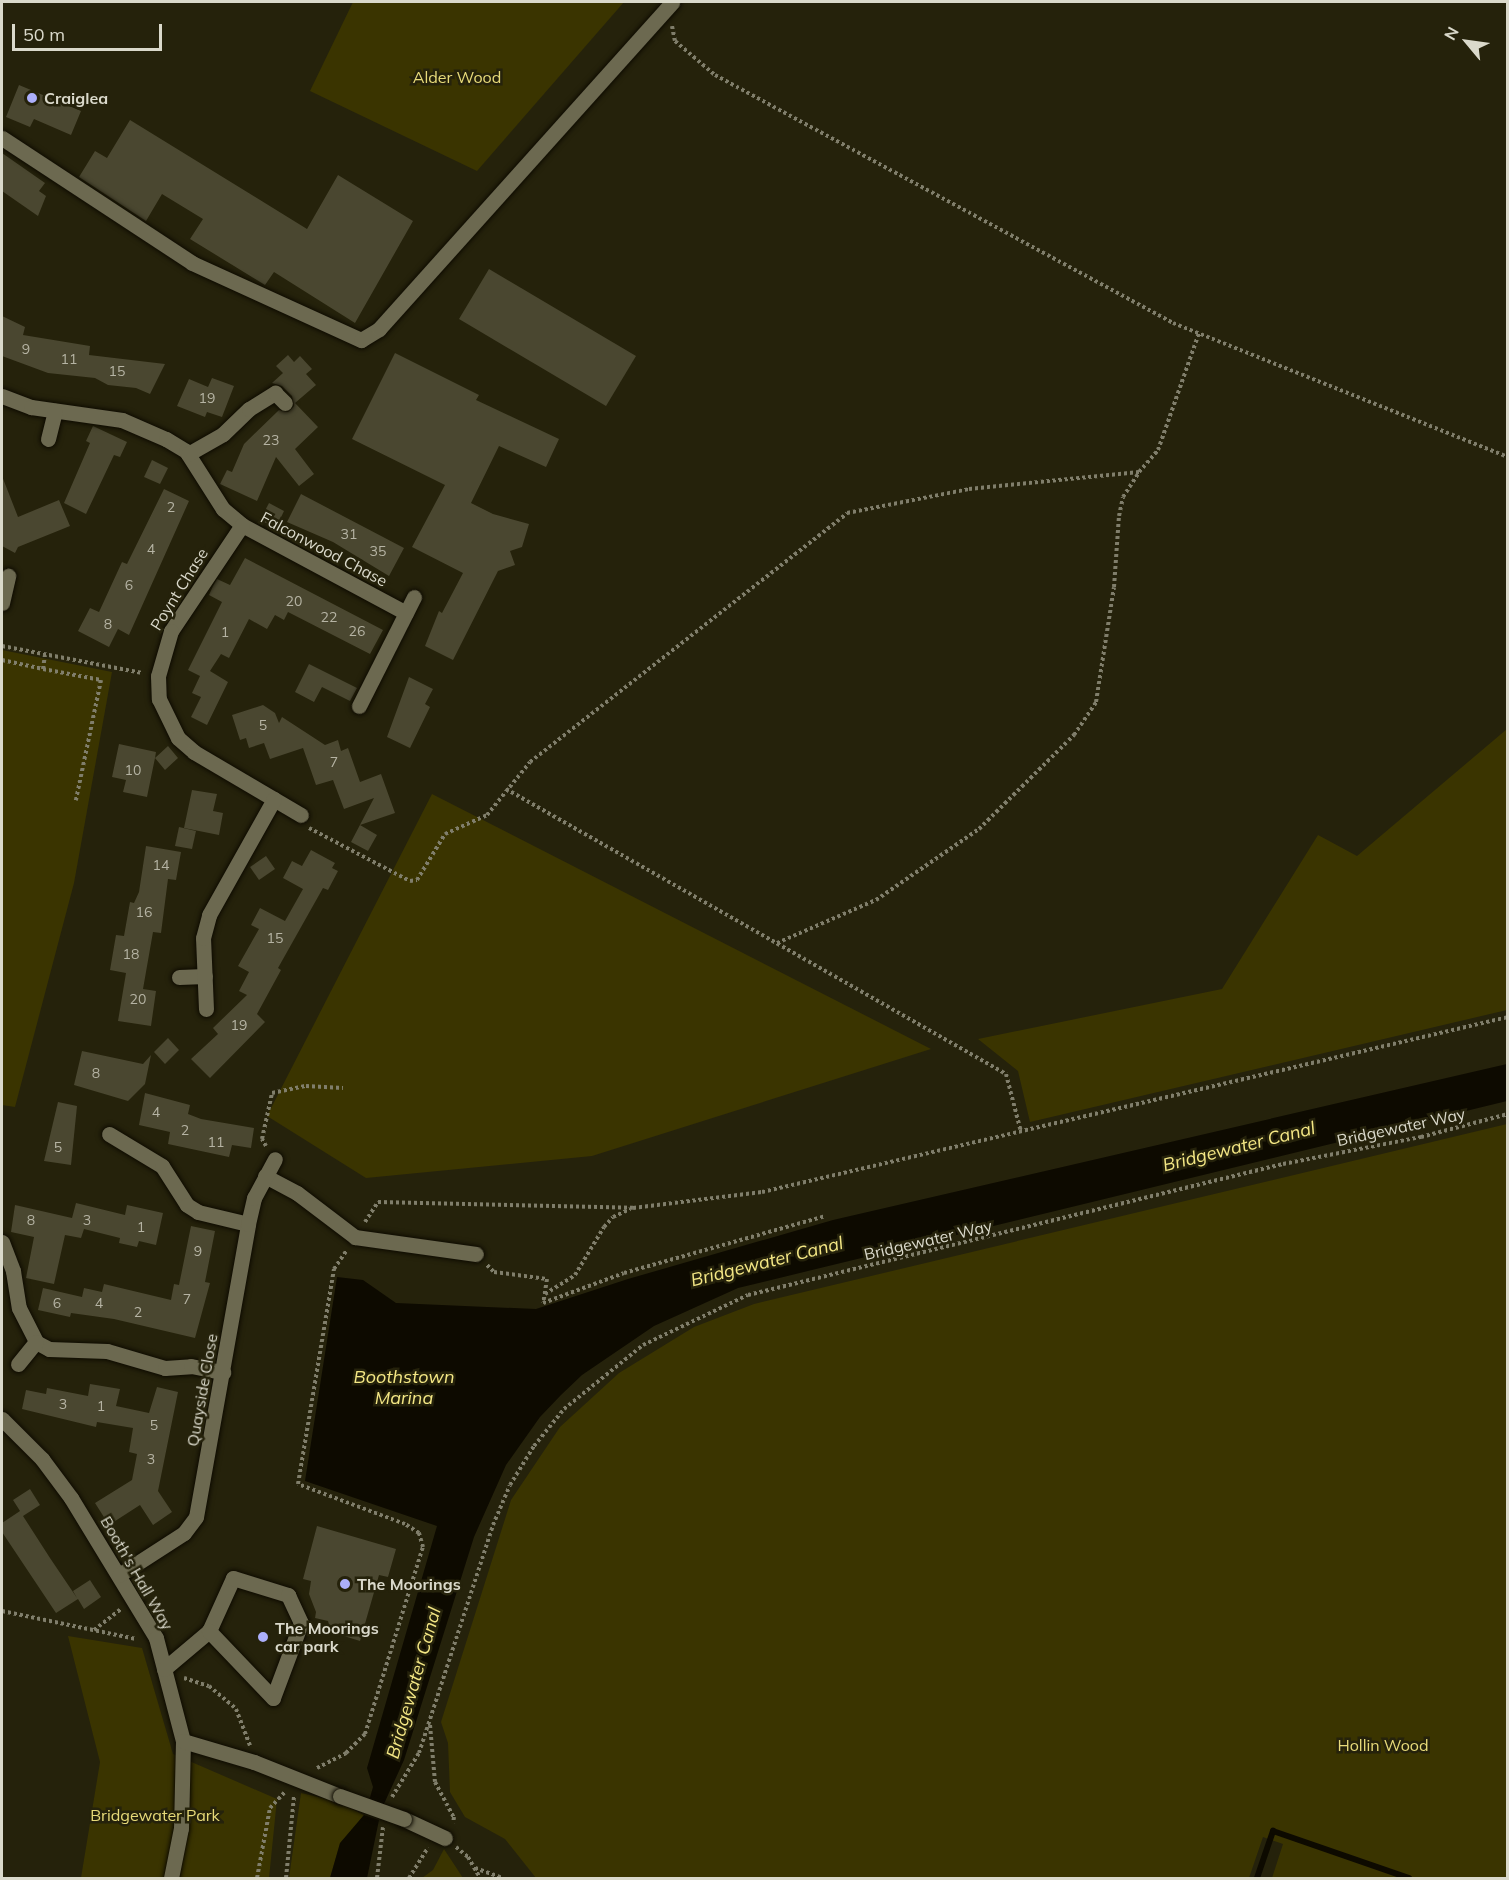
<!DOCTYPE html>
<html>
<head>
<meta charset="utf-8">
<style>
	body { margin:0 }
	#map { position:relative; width:1509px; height:1880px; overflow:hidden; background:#25220b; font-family:Mulish,sans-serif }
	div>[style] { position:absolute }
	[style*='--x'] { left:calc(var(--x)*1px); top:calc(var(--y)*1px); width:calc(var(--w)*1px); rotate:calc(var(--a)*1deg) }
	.green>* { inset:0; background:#3a3400 }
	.water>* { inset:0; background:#0d0a00 }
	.stream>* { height:6px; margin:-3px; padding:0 3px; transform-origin:3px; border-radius:3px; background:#0d0a00 }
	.building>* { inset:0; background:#4a4730 }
	.path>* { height:4px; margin-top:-2px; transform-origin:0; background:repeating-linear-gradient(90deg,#807e6b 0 3px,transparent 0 6px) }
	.roads { filter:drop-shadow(0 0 2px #0e0b00) drop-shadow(0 0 2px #0e0b00) }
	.minor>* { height:15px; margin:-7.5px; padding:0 7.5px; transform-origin:7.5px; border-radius:7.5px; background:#6c6950 }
	.bridges { filter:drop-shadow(0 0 2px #0e0b00) drop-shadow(0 0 2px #0e0b00) }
	.minor-bridge>* { height:15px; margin:-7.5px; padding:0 7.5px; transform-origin:7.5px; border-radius:7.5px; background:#6c6950 }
	.dots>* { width:16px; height:16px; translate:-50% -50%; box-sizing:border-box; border:3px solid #25220b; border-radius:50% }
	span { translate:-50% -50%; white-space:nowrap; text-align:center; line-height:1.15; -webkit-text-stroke:5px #25220b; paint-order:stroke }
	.number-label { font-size:14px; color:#b6b4a4 }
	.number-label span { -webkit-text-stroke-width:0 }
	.park-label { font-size:16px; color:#e7da79 }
	.poi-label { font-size:16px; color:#dad9cb; font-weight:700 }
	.left { translate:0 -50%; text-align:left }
	.street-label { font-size:16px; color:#dad9cb }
	.water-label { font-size:18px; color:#f4e785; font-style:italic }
	.frame { position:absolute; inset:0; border:3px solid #dad9cb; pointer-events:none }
	.north { position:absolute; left:1437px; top:12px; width:60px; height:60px; -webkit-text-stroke:4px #25220b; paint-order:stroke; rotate:299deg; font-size:16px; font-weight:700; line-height:24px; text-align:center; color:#dad9cb }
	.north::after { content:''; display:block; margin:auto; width:21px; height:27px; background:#dad9cb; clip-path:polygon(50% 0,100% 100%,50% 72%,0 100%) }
	.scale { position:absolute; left:12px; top:24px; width:150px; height:27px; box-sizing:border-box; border:3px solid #dad9cb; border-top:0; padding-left:8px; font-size:18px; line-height:21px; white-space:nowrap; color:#dad9cb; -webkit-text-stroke:4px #25220b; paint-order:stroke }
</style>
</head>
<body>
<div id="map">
	<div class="green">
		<i style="clip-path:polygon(353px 2px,624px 2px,477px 171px,310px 91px)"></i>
		<i style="clip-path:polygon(2px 650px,112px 672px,74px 883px,15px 1107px,2px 1105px)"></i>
		<i style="clip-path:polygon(1507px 729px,1507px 1010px,1030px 1122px,1018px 1071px,978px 1039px,1222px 989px,1318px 835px,1357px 856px)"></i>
		<i style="clip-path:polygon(432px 794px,931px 1049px,592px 1156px,366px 1178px,267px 1116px)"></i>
		<i style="clip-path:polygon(1507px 1124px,1507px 1878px,1272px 1878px,1283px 1844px,1263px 1837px,1249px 1878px,536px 1878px,505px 1839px,465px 1817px,450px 1792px,448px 1743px,441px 1722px,511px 1500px,560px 1427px,619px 1373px,694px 1327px,754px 1304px)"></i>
		<i style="clip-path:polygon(68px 1636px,142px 1648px,173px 1754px,277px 1799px,269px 1878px,81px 1878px,100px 1762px)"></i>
		<i style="clip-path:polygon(301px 1793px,335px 1801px,364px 1815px,340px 1844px,330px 1878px,289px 1878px)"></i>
		<i style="clip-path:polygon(444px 1849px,463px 1878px,422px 1878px,433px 1870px)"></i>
	</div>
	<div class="water">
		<i style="clip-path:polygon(1507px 1064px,1507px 1101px,738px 1288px,654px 1326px,582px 1375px,561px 1395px,540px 1417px,506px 1465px,474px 1537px,404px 1760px,383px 1806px,369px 1801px,373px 1787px,367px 1768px,437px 1526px,305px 1481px,337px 1277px,363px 1280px,396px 1303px,536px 1309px,628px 1279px,833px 1220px)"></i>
		<i style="clip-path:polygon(364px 1815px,379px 1820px,367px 1878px,330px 1878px,340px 1843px)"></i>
	</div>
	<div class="stream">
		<i style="--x:1257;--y:1878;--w:50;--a:-71.2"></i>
		<i style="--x:1273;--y:1831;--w:144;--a:19.1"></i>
	</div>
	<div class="building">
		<i style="clip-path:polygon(19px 85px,81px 111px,71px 135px,34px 119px,30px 127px,6px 117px)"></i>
		<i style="clip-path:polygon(130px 120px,307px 229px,338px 175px,413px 221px,355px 323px,274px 272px,265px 285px,190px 239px,203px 219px,162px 194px,146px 221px,79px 177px,95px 151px,107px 158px)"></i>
		<i style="clip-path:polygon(2px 153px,45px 183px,39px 191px,46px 196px,38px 216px,2px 191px)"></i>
		<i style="clip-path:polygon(489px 269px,636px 356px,606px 406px,459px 319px)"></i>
		<i style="clip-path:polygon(2px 316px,25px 327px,23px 335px,90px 346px,89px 355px,165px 364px,150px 394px,136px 388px,108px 385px,95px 378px,48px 373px,2px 356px)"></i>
		<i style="clip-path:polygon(395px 353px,479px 395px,476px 400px,559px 439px,546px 467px,499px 446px,471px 503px,493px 514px,529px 524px,522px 547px,510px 551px,515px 565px,498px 571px,453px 660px,425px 646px,439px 611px,442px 613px,463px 573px,412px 547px,445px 485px,352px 439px)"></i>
		<i style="clip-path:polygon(288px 355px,294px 362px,300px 356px,312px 369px,306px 374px,316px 385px,295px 403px,318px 427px,295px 449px,314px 474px,299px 486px,276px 457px,257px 501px,220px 484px,227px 470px,232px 472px,244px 444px,279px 410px,288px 412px,294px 406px,292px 396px,282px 386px,272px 383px,283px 373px,276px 366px)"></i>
		<i style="clip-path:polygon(212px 378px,234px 386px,222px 417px,207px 412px,205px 417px,177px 406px,189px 379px,208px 387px)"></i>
		<i style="clip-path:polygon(93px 426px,127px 442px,120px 457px,114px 455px,86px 514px,64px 503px,90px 443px,86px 441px)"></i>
		<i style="clip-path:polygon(152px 460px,168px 468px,160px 484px,144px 477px)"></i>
		<i style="clip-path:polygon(2px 476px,18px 517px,59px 500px,70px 526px,18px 547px,15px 553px,2px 546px)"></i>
		<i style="clip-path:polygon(164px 489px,189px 501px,129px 635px,118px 629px,109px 647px,78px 631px,90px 608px,99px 612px,122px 562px,127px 564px)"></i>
		<i style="clip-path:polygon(301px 494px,404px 548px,389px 576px,333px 542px,287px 522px)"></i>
		<i style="clip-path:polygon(269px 503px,284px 511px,276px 528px,260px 520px)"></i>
		<i style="clip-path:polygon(245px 558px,383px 630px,370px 654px,288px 612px,284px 620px,275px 615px,267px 629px,249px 619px,229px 658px,221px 654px,210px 671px,228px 682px,207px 725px,191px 717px,201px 697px,192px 693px,200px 676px,188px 670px,222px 602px,209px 595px,213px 586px,217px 579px,230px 585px)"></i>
		<i style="clip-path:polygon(309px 664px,357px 688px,350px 701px,322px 687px,314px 702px,295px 692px)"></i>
		<i style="clip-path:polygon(409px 677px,433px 689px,425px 704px,430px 707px,410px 748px,387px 737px)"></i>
		<i style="clip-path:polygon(263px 705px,275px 713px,279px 723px,282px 717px,325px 745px,338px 740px,341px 751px,348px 748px,360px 782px,381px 774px,395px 813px,360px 825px,377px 835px,368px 851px,351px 842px,374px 798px,344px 809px,333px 780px,316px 785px,303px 748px,270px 759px,264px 743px,249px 748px,246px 738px,240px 740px,232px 715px)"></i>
		<i style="clip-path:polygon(119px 744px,156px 752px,155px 758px,168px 746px,178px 758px,165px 770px,155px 758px,147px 797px,123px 792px,126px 780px,112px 777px)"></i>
		<i style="clip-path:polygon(192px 790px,217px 794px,213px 811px,223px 813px,219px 835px,184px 828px)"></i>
		<i style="clip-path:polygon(179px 827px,196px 831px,192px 849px,175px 846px)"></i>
		<i style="clip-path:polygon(146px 846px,181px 852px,176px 880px,168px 879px,161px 933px,153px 932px,143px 989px,156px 991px,151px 1026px,118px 1021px,126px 973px,110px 970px,116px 935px,124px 936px,130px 902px,134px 903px,139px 892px)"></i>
		<i style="clip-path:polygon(311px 850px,335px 863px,332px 868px,338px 871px,328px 890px,323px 888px,278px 968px,281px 970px,257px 1014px,265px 1022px,210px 1078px,191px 1059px,218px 1034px,213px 1028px,247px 995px,239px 991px,249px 972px,238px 966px,259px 929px,251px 925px,260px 908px,285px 921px,303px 889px,283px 878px,292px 861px,302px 866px)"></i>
		<i style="clip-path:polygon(266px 856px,275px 869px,259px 880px,250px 867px)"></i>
		<i style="clip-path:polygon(168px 1038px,179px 1050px,165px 1064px,154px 1052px)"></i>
		<i style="clip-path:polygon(82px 1051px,143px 1064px,151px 1055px,145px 1084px,128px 1101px,74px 1085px)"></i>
		<i style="clip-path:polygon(145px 1093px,190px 1105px,188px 1114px,201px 1119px,254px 1128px,251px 1148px,232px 1145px,229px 1157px,168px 1144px,170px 1132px,139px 1125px)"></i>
		<i style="clip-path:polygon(58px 1102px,77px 1106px,71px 1165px,44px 1161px)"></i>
		<i style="clip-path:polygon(76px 1203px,125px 1215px,127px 1205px,163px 1213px,156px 1245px,139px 1241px,137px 1247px,119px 1243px,120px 1238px,84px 1229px,81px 1238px,65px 1235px,54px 1284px,26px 1278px,34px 1237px,11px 1232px,15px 1205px,72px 1218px)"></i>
		<i style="clip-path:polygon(191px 1226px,215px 1231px,205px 1282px,210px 1283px,195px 1338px,114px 1319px,71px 1313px,70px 1317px,38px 1310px,43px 1288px,82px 1297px,84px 1288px,102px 1292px,104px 1284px,171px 1300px,174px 1284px,179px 1285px)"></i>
		<i style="clip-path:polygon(90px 1384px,120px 1389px,116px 1406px,149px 1413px,157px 1387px,178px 1392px,158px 1491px,172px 1512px,153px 1525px,140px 1505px,109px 1525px,95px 1503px,132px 1480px,137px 1454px,129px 1452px,133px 1428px,97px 1422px,96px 1427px,22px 1409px,26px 1390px,46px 1394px,47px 1388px,88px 1396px)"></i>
		<i style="clip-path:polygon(30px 1489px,40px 1505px,23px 1516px,50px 1558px,77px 1598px,73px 1591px,90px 1580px,101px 1597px,84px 1609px,78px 1599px,56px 1613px,2px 1532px,2px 1523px,20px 1511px,13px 1500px)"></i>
		<i style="clip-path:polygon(317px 1526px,396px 1549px,388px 1577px,379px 1575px,360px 1641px,331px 1632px,328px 1621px,315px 1618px,316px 1612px,309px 1594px,311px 1581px,303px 1579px)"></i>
	</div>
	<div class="path">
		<i style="--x:672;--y:26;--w:15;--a:79"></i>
		<i style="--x:675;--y:41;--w:52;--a:40.4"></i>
		<i style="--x:715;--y:75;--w:521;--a:28.43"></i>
		<i style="--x:1173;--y:323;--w:361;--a:21.8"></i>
		<i style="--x:2;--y:646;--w:143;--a:10.9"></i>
		<i style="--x:2;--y:660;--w:42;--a:12.4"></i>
		<i style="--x:43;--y:669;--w:14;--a:-82"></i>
		<i style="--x:43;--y:669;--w:59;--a:10.7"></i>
		<i style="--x:101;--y:680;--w:123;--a:101.8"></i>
		<i style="--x:506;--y:789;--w:576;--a:29.68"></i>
		<i style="--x:1006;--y:1074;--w:60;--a:75.5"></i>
		<i style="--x:309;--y:828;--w:114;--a:27.7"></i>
		<i style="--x:410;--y:881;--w:7;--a:-8"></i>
		<i style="--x:417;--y:880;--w:54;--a:-58.7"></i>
		<i style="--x:445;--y:834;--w:46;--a:-24.3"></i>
		<i style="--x:487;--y:815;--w:68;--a:-50.9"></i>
		<i style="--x:530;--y:762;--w:403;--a:-38.1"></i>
		<i style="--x:847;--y:513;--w:124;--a:-11.1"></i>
		<i style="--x:969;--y:489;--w:171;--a:-5.7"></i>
		<i style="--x:1139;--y:472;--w:29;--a:-49"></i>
		<i style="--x:1158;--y:450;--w:124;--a:-70.7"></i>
		<i style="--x:777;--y:943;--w:108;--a:-23.5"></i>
		<i style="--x:876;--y:900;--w:125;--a:-34.6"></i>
		<i style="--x:979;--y:829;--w:134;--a:-44.7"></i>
		<i style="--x:1074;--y:735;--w:40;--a:-56"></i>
		<i style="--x:1096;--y:702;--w:116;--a:-81.1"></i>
		<i style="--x:1114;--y:587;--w:71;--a:-86"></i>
		<i style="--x:1119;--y:516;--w:19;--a:-78"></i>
		<i style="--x:1123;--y:497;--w:30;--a:-57"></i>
		<i style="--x:266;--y:1146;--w:8;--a:-120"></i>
		<i style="--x:262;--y:1139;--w:47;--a:-77.7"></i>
		<i style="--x:272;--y:1093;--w:35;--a:-12"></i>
		<i style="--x:306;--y:1086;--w:37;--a:3"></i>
		<i style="--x:365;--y:1222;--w:24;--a:-57"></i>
		<i style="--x:378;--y:1202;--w:255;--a:1.3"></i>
		<i style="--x:633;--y:1208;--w:130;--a:-7.1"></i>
		<i style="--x:762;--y:1192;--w:766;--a:-13.2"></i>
		<i style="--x:487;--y:1265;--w:10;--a:45"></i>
		<i style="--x:494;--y:1272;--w:53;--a:7.5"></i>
		<i style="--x:547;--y:1279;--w:24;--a:99"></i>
		<i style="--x:543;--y:1303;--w:86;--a:-20.3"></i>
		<i style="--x:624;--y:1273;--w:209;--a:-15.8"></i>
		<i style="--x:545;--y:1294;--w:36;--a:-32"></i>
		<i style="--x:575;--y:1275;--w:56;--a:-58.9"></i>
		<i style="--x:604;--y:1227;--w:13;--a:-48"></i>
		<i style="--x:613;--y:1217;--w:19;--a:-25"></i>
		<i style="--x:2;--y:1611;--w:137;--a:11.8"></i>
		<i style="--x:94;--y:1630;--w:34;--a:-38"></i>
		<i style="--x:184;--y:1678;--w:26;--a:18"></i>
		<i style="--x:209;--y:1686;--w:35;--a:40"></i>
		<i style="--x:236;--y:1709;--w:39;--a:69"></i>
		<i style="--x:430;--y:1725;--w:57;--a:85"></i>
		<i style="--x:435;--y:1782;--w:40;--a:62"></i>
		<i style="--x:454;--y:1817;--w:6;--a:99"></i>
		<i style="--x:317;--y:1768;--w:33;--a:-27"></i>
		<i style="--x:346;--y:1753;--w:27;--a:-45"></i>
		<i style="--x:365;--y:1734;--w:196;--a:-72.8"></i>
		<i style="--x:423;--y:1547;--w:15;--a:-106"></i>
		<i style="--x:419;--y:1533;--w:17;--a:-147"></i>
		<i style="--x:405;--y:1524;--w:114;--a:-159.5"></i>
		<i style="--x:298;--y:1484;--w:218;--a:-80.5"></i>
		<i style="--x:334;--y:1269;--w:22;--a:-56"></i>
		<i style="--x:392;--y:1797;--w:52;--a:-58.5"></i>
		<i style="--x:419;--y:1753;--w:240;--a:-72"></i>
		<i style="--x:493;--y:1525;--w:43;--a:-67"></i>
		<i style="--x:510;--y:1485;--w:46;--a:-58.4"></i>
		<i style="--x:534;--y:1446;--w:48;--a:-51"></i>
		<i style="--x:564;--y:1409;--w:102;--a:-39"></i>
		<i style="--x:643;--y:1345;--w:116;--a:-25.5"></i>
		<i style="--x:748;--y:1295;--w:551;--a:-13.76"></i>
		<i style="--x:1283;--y:1164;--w:141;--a:-11.1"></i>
		<i style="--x:1421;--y:1137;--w:90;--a:-14.8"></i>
		<i style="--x:456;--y:1847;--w:16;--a:40"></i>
		<i style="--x:468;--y:1857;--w:24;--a:60"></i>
		<i style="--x:475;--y:1868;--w:29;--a:20"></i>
		<i style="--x:257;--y:1878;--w:71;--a:-79.5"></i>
		<i style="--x:270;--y:1808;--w:22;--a:-47"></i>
		<i style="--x:286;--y:1878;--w:82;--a:-84.4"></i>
		<i style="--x:377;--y:1878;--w:51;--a:-83.3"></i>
		<i style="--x:409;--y:1878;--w:36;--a:-58"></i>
	</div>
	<div class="roads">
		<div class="minor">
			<i style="--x:2;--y:138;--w:227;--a:33.3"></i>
			<i style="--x:192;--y:263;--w:186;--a:24.5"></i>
			<i style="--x:361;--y:340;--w:21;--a:-31"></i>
			<i style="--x:379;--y:329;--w:439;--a:-48.1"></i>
			<i style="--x:2;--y:396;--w:31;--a:21"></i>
			<i style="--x:31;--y:407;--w:92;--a:8.1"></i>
			<i style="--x:122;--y:420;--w:48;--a:23.4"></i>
			<i style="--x:166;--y:439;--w:23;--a:31"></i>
			<i style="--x:186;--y:451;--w:69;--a:57.5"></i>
			<i style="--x:223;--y:509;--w:25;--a:40"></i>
			<i style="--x:242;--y:525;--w:186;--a:28.2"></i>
			<i style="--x:48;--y:439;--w:29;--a:-76"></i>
			<i style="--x:188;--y:454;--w:40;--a:-29.7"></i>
			<i style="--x:223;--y:434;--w:36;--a:-44"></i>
			<i style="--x:249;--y:409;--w:31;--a:-32"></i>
			<i style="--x:275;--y:393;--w:14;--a:45"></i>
			<i style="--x:242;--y:525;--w:128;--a:123.8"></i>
			<i style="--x:171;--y:631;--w:47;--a:106.1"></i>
			<i style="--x:158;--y:676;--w:23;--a:88"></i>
			<i style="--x:159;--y:699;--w:43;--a:64"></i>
			<i style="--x:178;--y:738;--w:21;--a:41"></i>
			<i style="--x:194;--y:752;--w:124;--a:30.5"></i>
			<i style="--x:2;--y:603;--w:28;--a:-77"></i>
			<i style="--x:359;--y:706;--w:122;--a:-63.2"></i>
			<i style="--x:179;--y:977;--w:26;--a:-2"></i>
			<i style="--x:206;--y:1009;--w:71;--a:-92.4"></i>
			<i style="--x:203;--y:938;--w:24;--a:-75"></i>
			<i style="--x:209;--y:915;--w:133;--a:-60.7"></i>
			<i style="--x:109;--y:1134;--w:62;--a:31.1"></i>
			<i style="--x:162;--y:1166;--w:46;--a:57.3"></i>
			<i style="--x:187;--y:1205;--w:13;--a:32"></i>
			<i style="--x:198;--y:1212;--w:51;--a:13.5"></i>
			<i style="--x:265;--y:1176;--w:36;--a:28"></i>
			<i style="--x:297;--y:1193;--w:73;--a:37.2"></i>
			<i style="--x:355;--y:1237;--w:122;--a:8"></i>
			<i style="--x:2;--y:1242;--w:31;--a:69"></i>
			<i style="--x:13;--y:1271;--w:37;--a:81"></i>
			<i style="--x:19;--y:1308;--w:38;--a:63"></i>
			<i style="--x:36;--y:1342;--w:15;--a:28"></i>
			<i style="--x:49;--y:1349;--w:58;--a:2"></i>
			<i style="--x:107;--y:1351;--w:60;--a:16.3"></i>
			<i style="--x:165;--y:1368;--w:26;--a:-4"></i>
			<i style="--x:191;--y:1366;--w:33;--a:11"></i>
			<i style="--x:18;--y:1364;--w:28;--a:-51"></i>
			<i style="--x:2;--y:1419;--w:57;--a:45"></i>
			<i style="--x:42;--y:1459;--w:49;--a:53.4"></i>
			<i style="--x:71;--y:1498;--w:164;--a:58.7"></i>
			<i style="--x:156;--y:1638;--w:106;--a:75.3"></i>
			<i style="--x:183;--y:1741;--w:87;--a:91.3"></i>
			<i style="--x:181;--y:1828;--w:51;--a:101.3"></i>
			<i style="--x:119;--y:1575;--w:77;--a:-32.9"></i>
			<i style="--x:184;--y:1533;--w:20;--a:-53"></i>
			<i style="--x:196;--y:1517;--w:298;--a:-79.9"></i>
			<i style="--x:248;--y:1224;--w:27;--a:-77"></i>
			<i style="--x:254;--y:1198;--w:44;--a:-61.7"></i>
			<i style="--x:164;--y:1669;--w:59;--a:-40.2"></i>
			<i style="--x:209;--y:1631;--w:58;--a:-65.6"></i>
			<i style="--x:233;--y:1578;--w:58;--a:17.2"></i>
			<i style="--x:288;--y:1595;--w:31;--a:65"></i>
			<i style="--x:301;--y:1623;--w:80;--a:110.5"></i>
			<i style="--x:273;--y:1698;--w:93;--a:-133.7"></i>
			<i style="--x:183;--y:1741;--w:74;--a:16.5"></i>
			<i style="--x:254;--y:1762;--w:92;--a:21.6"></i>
			<i style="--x:404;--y:1819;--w:45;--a:24.9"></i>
		</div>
	</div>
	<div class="bridges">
		<div class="minor-bridge">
			<i style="--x:340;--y:1796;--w:68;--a:19.8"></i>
		</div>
	</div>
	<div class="dots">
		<i style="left:32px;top:98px;background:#acaffb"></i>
		<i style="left:345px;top:1584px;background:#acaffb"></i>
		<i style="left:263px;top:1637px;background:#acaffb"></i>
	</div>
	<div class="number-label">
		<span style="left:26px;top:349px">9</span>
		<span style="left:69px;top:359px">11</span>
		<span style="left:117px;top:371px">15</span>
		<span style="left:207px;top:398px">19</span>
		<span style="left:271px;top:440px">23</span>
		<span style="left:171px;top:507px">2</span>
		<span style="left:349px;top:534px">31</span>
		<span style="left:151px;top:549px">4</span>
		<span style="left:378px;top:551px">35</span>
		<span style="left:129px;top:585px">6</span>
		<span style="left:294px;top:601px">20</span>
		<span style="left:329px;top:617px">22</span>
		<span style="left:108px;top:624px">8</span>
		<span style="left:357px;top:631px">26</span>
		<span style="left:225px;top:632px">1</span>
		<span style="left:263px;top:725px">5</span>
		<span style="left:334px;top:762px">7</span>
		<span style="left:133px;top:770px">10</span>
		<span style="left:161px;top:865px">14</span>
		<span style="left:144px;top:912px">16</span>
		<span style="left:275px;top:938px">15</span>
		<span style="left:131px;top:954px">18</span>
		<span style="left:138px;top:999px">20</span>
		<span style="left:239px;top:1025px">19</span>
		<span style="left:96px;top:1073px">8</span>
		<span style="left:156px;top:1112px">4</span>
		<span style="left:185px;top:1130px">2</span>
		<span style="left:216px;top:1142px">11</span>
		<span style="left:58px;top:1147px">5</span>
		<span style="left:31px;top:1220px">8</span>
		<span style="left:87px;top:1220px">3</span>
		<span style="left:141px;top:1227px">1</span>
		<span style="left:198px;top:1251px">9</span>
		<span style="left:187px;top:1299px">7</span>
		<span style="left:57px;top:1303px">6</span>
		<span style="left:99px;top:1303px">4</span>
		<span style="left:138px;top:1312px">2</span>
		<span style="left:63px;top:1404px">3</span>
		<span style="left:101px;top:1406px">1</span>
		<span style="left:154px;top:1425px">5</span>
		<span style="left:151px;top:1459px">3</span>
	</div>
	<div class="park-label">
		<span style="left:457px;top:77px">Alder Wood</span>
		<span style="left:1383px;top:1745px">Hollin Wood</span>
		<span style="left:155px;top:1815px">Bridgewater Park</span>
	</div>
	<div class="poi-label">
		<span class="left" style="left:44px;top:98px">Craiglea</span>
		<span class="left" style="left:357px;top:1584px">The Moorings</span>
		<span class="left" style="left:275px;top:1637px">The Moorings<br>car park</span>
	</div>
	<div class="street-label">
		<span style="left:324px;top:549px;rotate:28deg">Falconwood Chase</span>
		<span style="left:179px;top:589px;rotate:-58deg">Poynt Chase</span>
		<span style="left:1401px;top:1127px;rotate:-12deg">Bridgewater Way</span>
		<span style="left:928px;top:1240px;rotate:-13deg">Bridgewater Way</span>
		<span style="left:202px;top:1390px;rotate:-80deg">Quayside Close</span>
		<span style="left:137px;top:1573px;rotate:60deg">Booth's Hall Way</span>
	</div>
	<div class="water-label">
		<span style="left:1239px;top:1147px;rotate:-14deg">Bridgewater Canal</span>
		<span style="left:767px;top:1262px;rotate:-14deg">Bridgewater Canal</span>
		<span style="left:404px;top:1388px">Boothstown<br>Marina</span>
		<span style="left:414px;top:1683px;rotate:-74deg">Bridgewater Canal</span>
	</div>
	<div class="frame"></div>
	<div class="north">N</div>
	<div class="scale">50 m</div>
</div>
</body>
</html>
